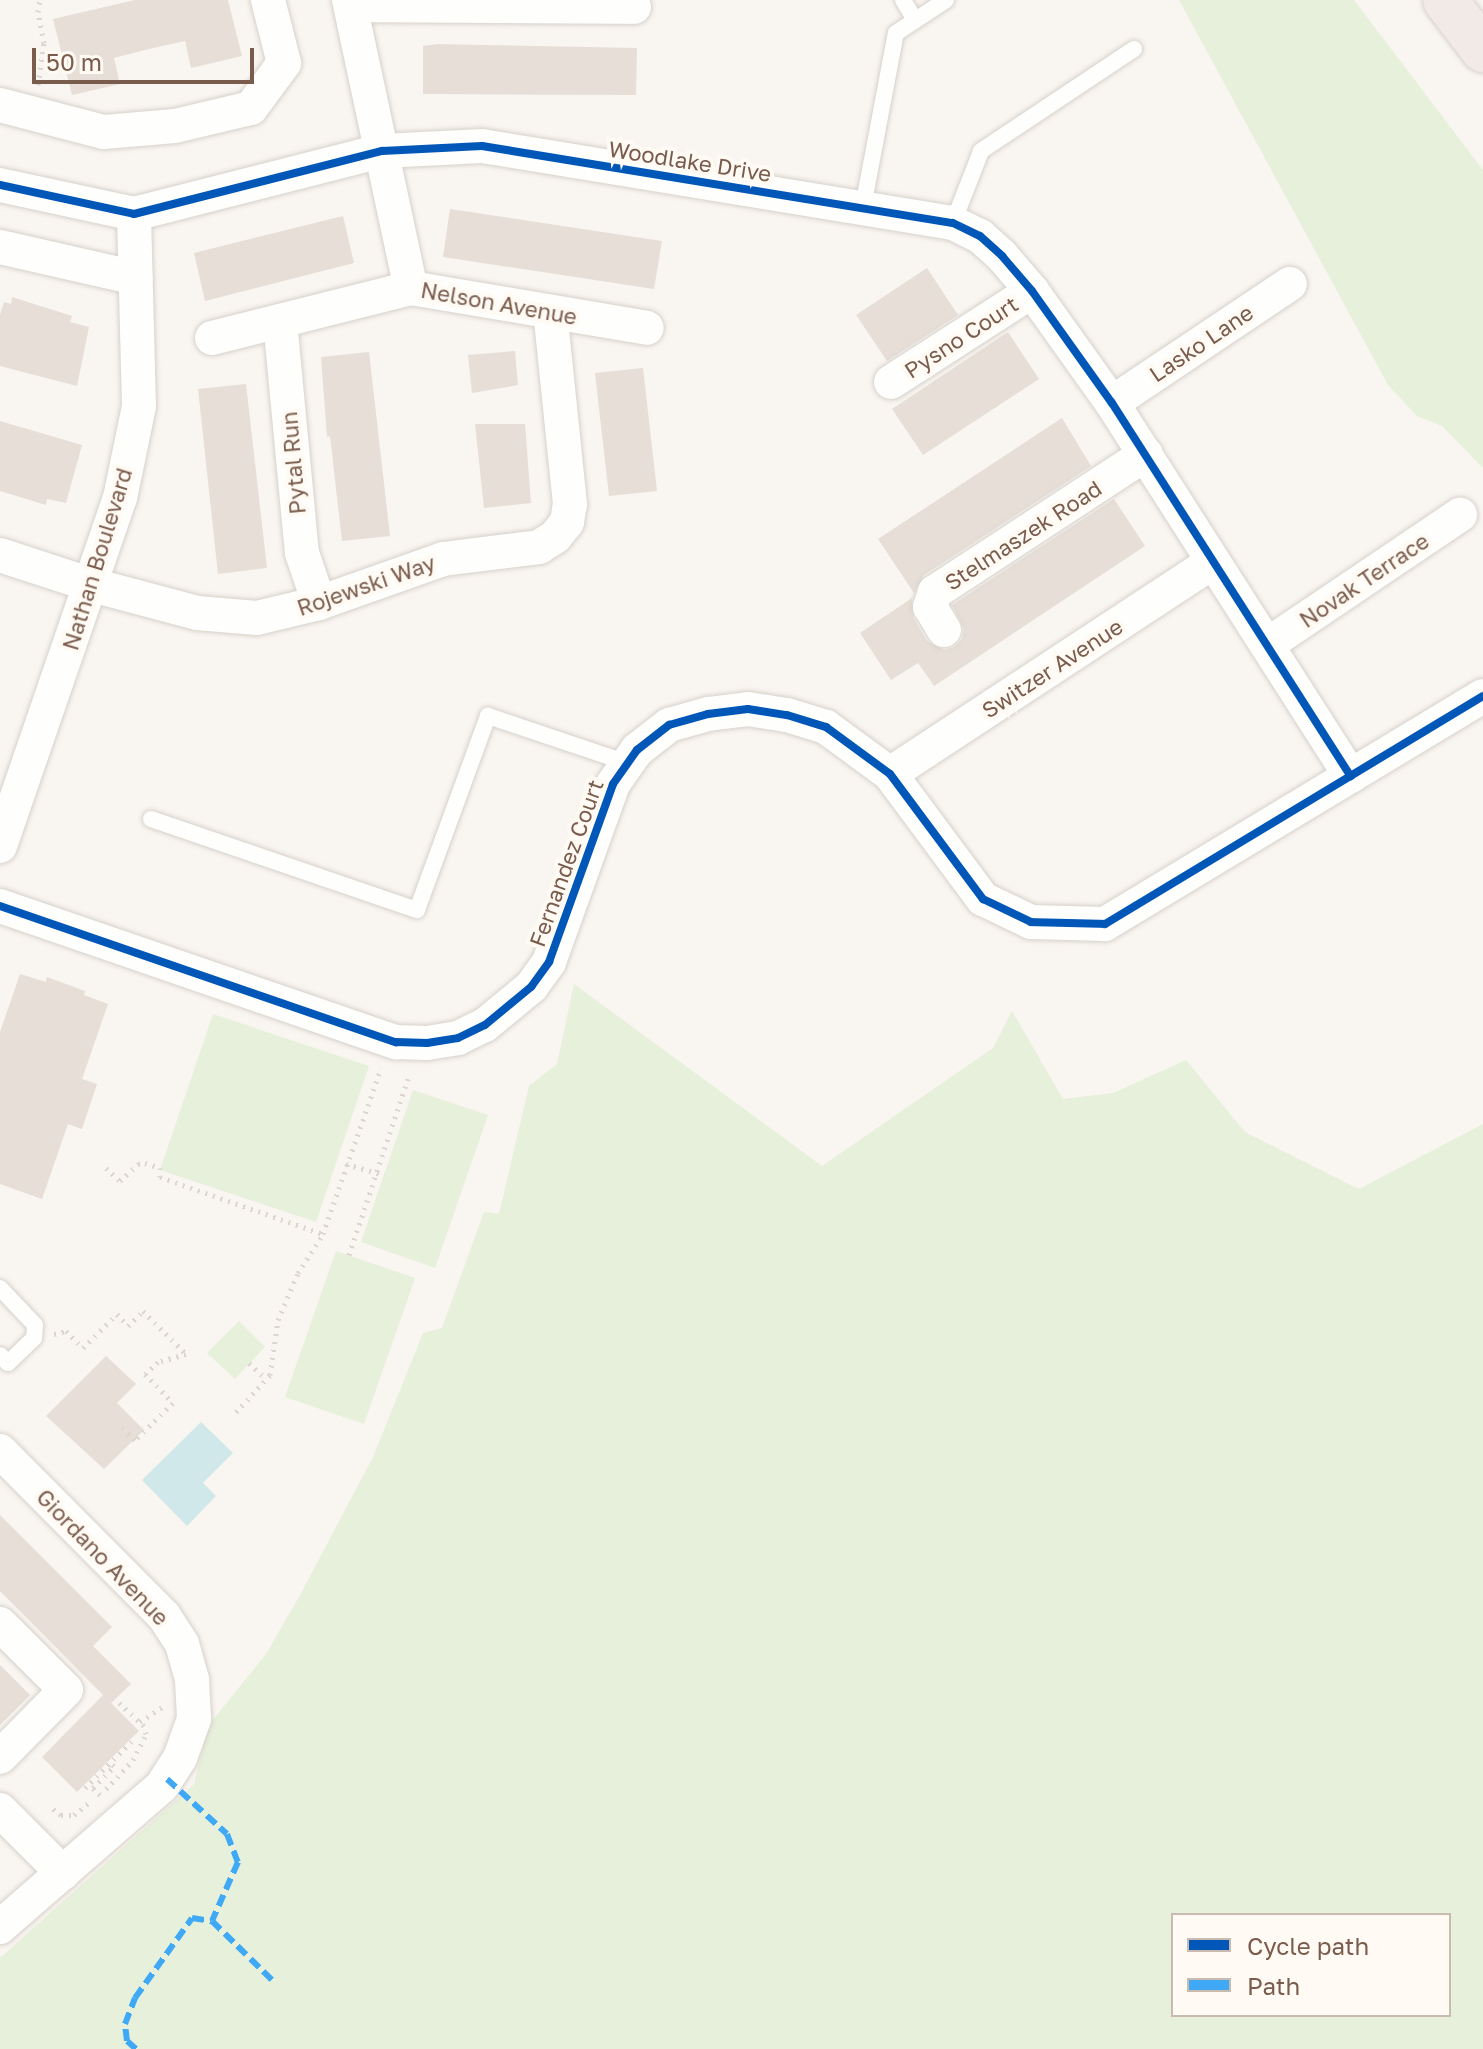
<!DOCTYPE html>
<html>
<head>
<meta charset="utf-8">
<style>
	body { margin:0 }
	#map { position:relative; width:1483px; height:2049px; overflow:hidden; background:#f9f5f0; font-family:"Golos Text",sans-serif }
	div>[style] { position:absolute }
	[style*='--x'] { left:calc(var(--x)*1px); top:calc(var(--y)*1px); width:calc(var(--w)*1px); rotate:calc(var(--a)*1deg) }
	.green>* { inset:0; background:#e7f0db }
	.water>* { inset:0; background:#d0e8ea }
	.building>* { inset:0; background:#e6ded7 }
	.path>* { height:5px; margin-top:-2.5px; transform-origin:0; background:repeating-linear-gradient(90deg,#dcd5d0 0 2px,transparent 0 8px) }
	.roads { filter:drop-shadow(0 0 2px #d7d1cb) drop-shadow(0 0 2px #d7d1cb) }
	.service>* { height:16px; margin:-8px; padding:0 8px; transform-origin:8px; border-radius:8px; background:#fefefd }
	.minor>* { height:34px; margin:-17px; padding:0 17px; transform-origin:17px; border-radius:17px; background:#fefefd }
	.motorway>* { height:44px; margin:-22px; padding:0 22px; transform-origin:22px; border-radius:22px; background:#f2eae7 }
	.quiet>* { height:6px; margin-top:-3px; transform-origin:0; background:repeating-linear-gradient(90deg,#3fa9f5 0 12px,transparent 0 18px) }
	.cycleway>* { height:8px; margin:-4px; padding:0 4px; transform-origin:4px; border-radius:4px; background:#0057b8 }
	span { translate:-50% -50%; white-space:nowrap; text-align:center; line-height:1.15; -webkit-text-stroke:8px #fffaf3; paint-order:stroke }
	.street-label { font-size:22px; color:#7a5c4d }
	.legend { position:absolute; left:1171px; top:1913px; width:280px; height:104px; box-sizing:border-box; background:#fffaf3; border:2px solid #cabbb1; margin:0; padding:10px 14px; list-style:none; font-size:24px; color:#7a5c4d }
	.legend li { display:flex; align-items:center; gap:16px; height:40px }
	.legend b { width:40px; border:2px solid #cabbb1 }
	.scale { position:absolute; left:32px; top:48px; width:222px; height:36px; box-sizing:border-box; border:4px solid #7a5c4d; border-top:0; padding-left:10px; font-size:24px; line-height:28px; white-space:nowrap; color:#7a5c4d; -webkit-text-stroke:6px #fffaf3; paint-order:stroke }
</style>
</head>
<body>
<div id="map">
	<div class="green">
		<i style="clip-path:polygon(1179px 0,1354px 0,1483px 170px,1483px 468px,1442px 426px,1417px 416px,1388px 385px)"></i>
		<i style="clip-path:polygon(evenodd,574px 984px,822px 1166px,993px 1048px,1012px 1011px,1063px 1099px,1113px 1093px,1186px 1060px,1245px 1132px,1359px 1189px,1483px 1124px,1483px 2049px,0 2049px,0 1958px,194px 1784px,208px 1726px,266px 1654px,299px 1597px,373px 1457px,423px 1333px,442px 1328px,484px 1212px,499px 1214px,529px 1086px,557px 1064px,574px 984px,1173px 1915px,1449px 1915px,1449px 2015px,1173px 2015px,1173px 1915px)"></i>
		<i style="clip-path:polygon(213px 1014px,369px 1066px,316px 1222px,160px 1170px)"></i>
		<i style="clip-path:polygon(413px 1090px,488px 1115px,435px 1268px,361px 1242px)"></i>
		<i style="clip-path:polygon(336px 1251px,415px 1278px,364px 1424px,285px 1397px)"></i>
		<i style="clip-path:polygon(239px 1321px,265px 1347px,235px 1379px,207px 1353px)"></i>
	</div>
	<div class="water">
		<i style="clip-path:polygon(201px 1422px,233px 1453px,203px 1483px,216px 1496px,187px 1526px,142px 1480px)"></i>
	</div>
	<div class="building">
		<i style="clip-path:polygon(135px 0,228px 0,242px 56px,191px 68px,185px 41px,149px 49px,114px 58px,120px 84px,72px 95px,53px 19px)"></i>
		<i style="clip-path:polygon(438px 44px,637px 48px,636px 95px,423px 94px,423px 46px)"></i>
		<i style="clip-path:polygon(450px 209px,662px 241px,654px 289px,443px 257px)"></i>
		<i style="clip-path:polygon(343px 216px,354px 263px,205px 301px,194px 253px)"></i>
		<i style="clip-path:polygon(927px 268px,958px 315px,887px 361px,856px 315px)"></i>
		<i style="clip-path:polygon(12px 297px,72px 316px,70px 322px,89px 327px,77px 386px,0 366px,0 315px,4px 302px,11px 304px)"></i>
		<i style="clip-path:polygon(1008px 332px,1039px 379px,923px 455px,892px 409px)"></i>
		<i style="clip-path:polygon(515px 351px,518px 385px,472px 393px,468px 355px)"></i>
		<i style="clip-path:polygon(369px 352px,390px 536px,342px 541px,330px 436px,327px 437px,321px 357px)"></i>
		<i style="clip-path:polygon(643px 368px,657px 491px,609px 496px,595px 373px)"></i>
		<i style="clip-path:polygon(246px 384px,267px 568px,218px 574px,198px 389px)"></i>
		<i style="clip-path:polygon(1062px 418px,1091px 466px,924px 575px,914px 593px,878px 539px)"></i>
		<i style="clip-path:polygon(0 421px,82px 445px,66px 503px,47px 499px,46px 505px,0 491px)"></i>
		<i style="clip-path:polygon(475px 424px,525px 424px,531px 503px,484px 508px)"></i>
		<i style="clip-path:polygon(1114px 499px,1145px 546px,934px 686px,918px 663px,891px 680px,860px 633px,912px 598px,913px 617px,927px 641px,944px 650px,954px 647px,962px 639px,964px 629px,952px 605px)"></i>
		<i style="clip-path:polygon(20px 974px,46px 982px,47px 977px,85px 991px,84px 995px,108px 1004px,82px 1079px,97px 1084px,82px 1129px,68px 1124px,42px 1199px,0 1184px,0 1032px)"></i>
		<i style="clip-path:polygon(106px 1356px,136px 1384px,117px 1403px,144px 1430px,104px 1469px,46px 1416px)"></i>
		<i style="clip-path:polygon(0 1515px,112px 1627px,93px 1646px,131px 1684px,111px 1703px,139px 1731px,77px 1792px,42px 1757px,103px 1695px,0 1591px)"></i>
		<i style="clip-path:polygon(0 1665px,30px 1695px,0 1725px)"></i>
	</div>
	<div class="path">
		<i style="--x:38;--y:85;--w:42;--a:-81.9"></i>
		<i style="--x:44;--y:43;--w:32;--a:-101"></i>
		<i style="--x:38;--y:12;--w:12;--a:-81"></i>
		<i style="--x:346;--y:1164;--w:40;--a:16"></i>
		<i style="--x:106;--y:1168;--w:19;--a:43"></i>
		<i style="--x:120;--y:1181;--w:25;--a:-43"></i>
		<i style="--x:138;--y:1164;--w:7;--a:-8"></i>
		<i style="--x:145;--y:1163;--w:16;--a:18"></i>
		<i style="--x:160;--y:1168;--w:9;--a:90"></i>
		<i style="--x:160;--y:1177;--w:173;--a:19.3"></i>
		<i style="--x:349;--y:1255;--w:189;--a:-71.5"></i>
		<i style="--x:54;--y:1334;--w:12;--a:-14"></i>
		<i style="--x:66;--y:1331;--w:24;--a:45"></i>
		<i style="--x:83;--y:1348;--w:48;--a:-45"></i>
		<i style="--x:117;--y:1314;--w:16;--a:47"></i>
		<i style="--x:128;--y:1326;--w:21;--a:-45"></i>
		<i style="--x:143;--y:1311;--w:61;--a:45"></i>
		<i style="--x:186;--y:1354;--w:29;--a:164"></i>
		<i style="--x:158;--y:1362;--w:18;--a:137"></i>
		<i style="--x:145;--y:1374;--w:40;--a:46"></i>
		<i style="--x:173;--y:1403;--w:53;--a:135.8"></i>
		<i style="--x:135;--y:1440;--w:24;--a:-135"></i>
		<i style="--x:249;--y:1363;--w:23;--a:43"></i>
		<i style="--x:236;--y:1412;--w:50;--a:-47.4"></i>
		<i style="--x:270;--y:1375;--w:56;--a:-81.7"></i>
		<i style="--x:278;--y:1320;--w:51;--a:-66.9"></i>
		<i style="--x:298;--y:1273;--w:46;--a:-57.3"></i>
		<i style="--x:323;--y:1234;--w:176;--a:-70.7"></i>
		<i style="--x:140;--y:1722;--w:27;--a:-34"></i>
		<i style="--x:85;--y:1788;--w:71;--a:-45"></i>
		<i style="--x:106;--y:1789;--w:40;--a:-47"></i>
		<i style="--x:133;--y:1760;--w:29;--a:-63"></i>
		<i style="--x:146;--y:1734;--w:8;--a:-104"></i>
		<i style="--x:144;--y:1726;--w:40;--a:-137"></i>
		<i style="--x:100;--y:1795;--w:10;--a:-135"></i>
		<i style="--x:93;--y:1788;--w:30;--a:-46"></i>
		<i style="--x:114;--y:1766;--w:6;--a:-135"></i>
		<i style="--x:53;--y:1809;--w:10;--a:37"></i>
		<i style="--x:61;--y:1815;--w:13;--a:0"></i>
		<i style="--x:74;--y:1815;--w:19;--a:-39"></i>
	</div>
	<div class="roads">
		<div class="service">
			<i style="--x:903;--y:0;--w:23;--a:59"></i>
			<i style="--x:863;--y:207;--w:177;--a:-79.3"></i>
			<i style="--x:896;--y:33;--w:60;--a:-33.4"></i>
			<i style="--x:953;--y:223;--w:77;--a:-68.7"></i>
			<i style="--x:981;--y:151;--w:184;--a:-33.7"></i>
			<i style="--x:151;--y:819;--w:281;--a:18.9"></i>
			<i style="--x:417;--y:910;--w:207;--a:-69.9"></i>
			<i style="--x:488;--y:716;--w:148;--a:18.6"></i>
			<i style="--x:0;--y:1288;--w:51;--a:46.6"></i>
			<i style="--x:35;--y:1325;--w:13;--a:94"></i>
			<i style="--x:34;--y:1338;--w:36;--a:136"></i>
			<i style="--x:8;--y:1363;--w:11;--a:-135"></i>
		</div>
		<div class="minor">
			<i style="--x:349;--y:0;--w:295;--a:77.9"></i>
			<i style="--x:351;--y:5;--w:283;--a:0.4"></i>
			<i style="--x:0;--y:105;--w:107;--a:14.6"></i>
			<i style="--x:104;--y:132;--w:71;--a:-4.8"></i>
			<i style="--x:175;--y:126;--w:78;--a:-13.3"></i>
			<i style="--x:251;--y:108;--w:56;--a:-53.7"></i>
			<i style="--x:284;--y:63;--w:65;--a:-104.3"></i>
			<i style="--x:0;--y:185;--w:137;--a:12.2"></i>
			<i style="--x:134;--y:214;--w:256;--a:-14.3"></i>
			<i style="--x:382;--y:151;--w:100;--a:-2.9"></i>
			<i style="--x:482;--y:146;--w:477;--a:9.3"></i>
			<i style="--x:953;--y:223;--w:30;--a:26"></i>
			<i style="--x:980;--y:236;--w:30;--a:42"></i>
			<i style="--x:1002;--y:256;--w:46;--a:49.4"></i>
			<i style="--x:1032;--y:291;--w:138;--a:54.5"></i>
			<i style="--x:1112;--y:403;--w:443;--a:57.4"></i>
			<i style="--x:0;--y:247;--w:139;--a:12.8"></i>
			<i style="--x:280;--y:321;--w:233;--a:84.6"></i>
			<i style="--x:302;--y:553;--w:53;--a:71.2"></i>
			<i style="--x:212;--y:338;--w:205;--a:-14.1"></i>
			<i style="--x:411;--y:288;--w:239;--a:9.6"></i>
			<i style="--x:891;--y:382;--w:168;--a:-32.8"></i>
			<i style="--x:1112;--y:403;--w:214;--a:-33.8"></i>
			<i style="--x:0;--y:555;--w:97;--a:18.1"></i>
			<i style="--x:92;--y:585;--w:109;--a:14.9"></i>
			<i style="--x:197;--y:613;--w:60;--a:4.8"></i>
			<i style="--x:257;--y:618;--w:64;--a:-13.6"></i>
			<i style="--x:319;--y:603;--w:132;--a:-19.5"></i>
			<i style="--x:443;--y:559;--w:97;--a:-7.1"></i>
			<i style="--x:539;--y:547;--w:19;--a:-32"></i>
			<i style="--x:555;--y:537;--w:19;--a:-51"></i>
			<i style="--x:567;--y:522;--w:18;--a:-81"></i>
			<i style="--x:570;--y:504;--w:193;--a:-95.9"></i>
			<i style="--x:944;--y:630;--w:27;--a:-121"></i>
			<i style="--x:930;--y:607;--w:16;--a:-72"></i>
			<i style="--x:935;--y:592;--w:252;--a:-33.2"></i>
			<i style="--x:1267;--y:645;--w:233;--a:-34"></i>
			<i style="--x:890;--y:774;--w:386;--a:-33.3"></i>
			<i style="--x:0;--y:846;--w:368;--a:-71"></i>
			<i style="--x:120;--y:498;--w:94;--a:-78.3"></i>
			<i style="--x:139;--y:406;--w:192;--a:-91.5"></i>
			<i style="--x:0;--y:906;--w:419;--a:19"></i>
			<i style="--x:396;--y:1042;--w:31;--a:2"></i>
			<i style="--x:427;--y:1043;--w:31;--a:-9"></i>
			<i style="--x:458;--y:1038;--w:30;--a:-26"></i>
			<i style="--x:485;--y:1025;--w:60;--a:-39.6"></i>
			<i style="--x:531;--y:987;--w:31;--a:-54"></i>
			<i style="--x:549;--y:962;--w:189;--a:-70.2"></i>
			<i style="--x:613;--y:784;--w:42;--a:-54.8"></i>
			<i style="--x:637;--y:750;--w:41;--a:-38"></i>
			<i style="--x:669;--y:725;--w:41;--a:-15.8"></i>
			<i style="--x:708;--y:714;--w:40;--a:-7.1"></i>
			<i style="--x:748;--y:709;--w:39;--a:9"></i>
			<i style="--x:787;--y:715;--w:41;--a:17.1"></i>
			<i style="--x:826;--y:727;--w:79;--a:36.3"></i>
			<i style="--x:890;--y:774;--w:156;--a:53.4"></i>
			<i style="--x:983;--y:899;--w:53;--a:25.6"></i>
			<i style="--x:1031;--y:922;--w:74;--a:1.5"></i>
			<i style="--x:1105;--y:924;--w:441;--a:-31.1"></i>
			<i style="--x:0;--y:1451;--w:233;--a:45.2"></i>
			<i style="--x:164;--y:1616;--w:33;--a:57"></i>
			<i style="--x:182;--y:1644;--w:37;--a:74"></i>
			<i style="--x:192;--y:1680;--w:39;--a:87"></i>
			<i style="--x:194;--y:1719;--w:41;--a:109.7"></i>
			<i style="--x:180;--y:1758;--w:33;--a:123"></i>
			<i style="--x:162;--y:1786;--w:215;--a:139"></i>
			<i style="--x:0;--y:1624;--w:93;--a:45"></i>
			<i style="--x:66;--y:1690;--w:94;--a:134.6"></i>
			<i style="--x:0;--y:1810;--w:89;--a:45"></i>
		</div>
		<div class="motorway">
			<i style="--x:1445;--y:0;--w:63;--a:52.8"></i>
		</div>
	</div>
	<div class="quiet">
		<i style="--x:167;--y:1779;--w:81;--a:42.5"></i>
		<i style="--x:227;--y:1834;--w:30;--a:69"></i>
		<i style="--x:238;--y:1862;--w:64;--a:113.8"></i>
		<i style="--x:136;--y:2049;--w:12;--a:-138"></i>
		<i style="--x:127;--y:2041;--w:17;--a:-97"></i>
		<i style="--x:125;--y:2024;--w:28;--a:-69"></i>
		<i style="--x:135;--y:1998;--w:98;--a:-54.5"></i>
		<i style="--x:192;--y:1918;--w:20;--a:9"></i>
		<i style="--x:212;--y:1921;--w:84;--a:44.5"></i>
	</div>
	<div class="cycleway">
		<i style="--x:0;--y:185;--w:137;--a:12.2"></i>
		<i style="--x:134;--y:214;--w:256;--a:-14.3"></i>
		<i style="--x:382;--y:151;--w:100;--a:-2.9"></i>
		<i style="--x:482;--y:146;--w:477;--a:9.3"></i>
		<i style="--x:953;--y:223;--w:30;--a:26"></i>
		<i style="--x:980;--y:236;--w:30;--a:42"></i>
		<i style="--x:1002;--y:256;--w:46;--a:49.4"></i>
		<i style="--x:1032;--y:291;--w:138;--a:54.5"></i>
		<i style="--x:1112;--y:403;--w:443;--a:57.4"></i>
		<i style="--x:0;--y:906;--w:419;--a:19"></i>
		<i style="--x:396;--y:1042;--w:31;--a:2"></i>
		<i style="--x:427;--y:1043;--w:31;--a:-9"></i>
		<i style="--x:458;--y:1038;--w:30;--a:-26"></i>
		<i style="--x:485;--y:1025;--w:60;--a:-39.6"></i>
		<i style="--x:531;--y:987;--w:31;--a:-54"></i>
		<i style="--x:549;--y:962;--w:189;--a:-70.2"></i>
		<i style="--x:613;--y:784;--w:42;--a:-54.8"></i>
		<i style="--x:637;--y:750;--w:41;--a:-38"></i>
		<i style="--x:669;--y:725;--w:41;--a:-15.8"></i>
		<i style="--x:708;--y:714;--w:40;--a:-7.1"></i>
		<i style="--x:748;--y:709;--w:39;--a:9"></i>
		<i style="--x:787;--y:715;--w:41;--a:17.1"></i>
		<i style="--x:826;--y:727;--w:79;--a:36.3"></i>
		<i style="--x:890;--y:774;--w:156;--a:53.4"></i>
		<i style="--x:983;--y:899;--w:53;--a:25.6"></i>
		<i style="--x:1031;--y:922;--w:74;--a:1.5"></i>
		<i style="--x:1105;--y:924;--w:441;--a:-31.1"></i>
	</div>
	<div class="street-label">
		<span style="left:690px;top:161px;rotate:9deg">Woodlake Drive</span>
		<span style="left:499px;top:303px;rotate:10deg">Nelson Avenue</span>
		<span style="left:961px;top:337px;rotate:-33deg">Pysno Court</span>
		<span style="left:1201px;top:343px;rotate:-34deg">Lasko Lane</span>
		<span style="left:293px;top:463px;rotate:-95deg">Pytal Run</span>
		<span style="left:1023px;top:535px;rotate:-33deg">Stelmaszek Road</span>
		<span style="left:97px;top:559px;rotate:-73deg">Nathan Boulevard</span>
		<span style="left:1364px;top:580px;rotate:-34deg">Novak Terrace</span>
		<span style="left:366px;top:585px;rotate:-19deg">Rojewski Way</span>
		<span style="left:1052px;top:668px;rotate:-33deg">Switzer Avenue</span>
		<span style="left:566px;top:863px;rotate:-70deg">Fernandez Court</span>
		<span style="left:103px;top:1557px;rotate:46deg">Giordano Avenue</span>
	</div>
	<ul class="legend">
	<li><b style="height:10px;background:#0057b8"></b>Cycle path</li>
	<li><b style="height:10px;background:#3fa9f5"></b>Path</li>
	</ul>
	<div class="scale">50 m</div>
</div>
</body>
</html>
